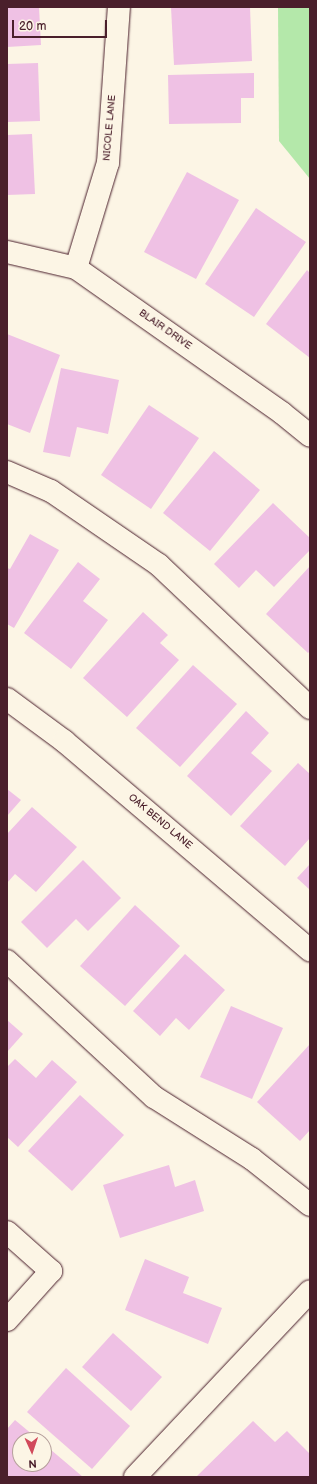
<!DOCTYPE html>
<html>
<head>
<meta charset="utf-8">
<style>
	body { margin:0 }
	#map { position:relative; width:317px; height:1484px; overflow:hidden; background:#fcf5e5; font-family:"Balsamiq Sans",sans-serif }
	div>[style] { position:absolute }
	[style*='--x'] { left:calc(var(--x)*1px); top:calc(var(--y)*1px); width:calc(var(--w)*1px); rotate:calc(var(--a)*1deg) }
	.green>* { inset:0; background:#b4e8aa }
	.building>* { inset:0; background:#efc1e4 }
	.roads { filter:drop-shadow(0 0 1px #4a1f2b) drop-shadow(0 0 1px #4a1f2b) }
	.minor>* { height:22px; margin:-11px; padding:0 11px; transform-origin:11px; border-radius:11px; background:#fcf5e5 }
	span { translate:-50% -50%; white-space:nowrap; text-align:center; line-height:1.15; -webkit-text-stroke:3.5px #fcf5e5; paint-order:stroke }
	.street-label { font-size:10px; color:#4a1f2b }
	.frame { position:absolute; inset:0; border:8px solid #4a1f2b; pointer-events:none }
	.north { position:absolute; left:12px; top:1432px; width:40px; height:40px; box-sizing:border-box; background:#fcf5e5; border:1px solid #b59f9b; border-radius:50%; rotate:177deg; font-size:11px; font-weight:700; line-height:16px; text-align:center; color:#4a1f2b }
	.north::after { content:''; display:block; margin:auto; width:14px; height:18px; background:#d1495b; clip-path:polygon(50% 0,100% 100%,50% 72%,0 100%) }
	.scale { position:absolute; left:12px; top:20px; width:95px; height:18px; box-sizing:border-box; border:2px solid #4a1f2b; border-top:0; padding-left:5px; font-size:12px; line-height:14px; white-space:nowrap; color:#4a1f2b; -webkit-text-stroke:3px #fcf5e5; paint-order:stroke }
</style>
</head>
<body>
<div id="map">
	<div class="green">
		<i style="clip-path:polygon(278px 7px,310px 7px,310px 179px,279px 141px)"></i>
	</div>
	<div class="building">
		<i style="clip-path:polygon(7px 7px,39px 7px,41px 45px,7px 47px)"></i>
		<i style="clip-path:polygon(171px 7px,250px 7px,252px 61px,174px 65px)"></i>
		<i style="clip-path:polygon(38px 63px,40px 121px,7px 122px,7px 64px)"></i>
		<i style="clip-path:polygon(254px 73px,254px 98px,241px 98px,241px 123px,169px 124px,168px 75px)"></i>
		<i style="clip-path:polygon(32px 134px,35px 194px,7px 195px,7px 135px)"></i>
		<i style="clip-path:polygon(187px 172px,239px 200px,196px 279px,144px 252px)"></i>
		<i style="clip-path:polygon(256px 208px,306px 242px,254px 317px,205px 284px)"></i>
		<i style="clip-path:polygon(307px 270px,310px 273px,310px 358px,266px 324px)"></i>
		<i style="clip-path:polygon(7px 334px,60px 355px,30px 433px,7px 424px)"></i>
		<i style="clip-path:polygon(61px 368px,119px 380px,108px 434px,77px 427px,70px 457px,43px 452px)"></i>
		<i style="clip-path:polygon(149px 405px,199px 438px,151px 509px,101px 475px)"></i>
		<i style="clip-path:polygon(214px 451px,260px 490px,210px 551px,163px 513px)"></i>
		<i style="clip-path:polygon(273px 503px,310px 538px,310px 550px,274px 587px,256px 570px,239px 588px,214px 564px)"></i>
		<i style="clip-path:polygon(30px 534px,59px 550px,14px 628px,7px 624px,7px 568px,10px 569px)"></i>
		<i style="clip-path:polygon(78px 562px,100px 579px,83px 601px,108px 620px,71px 669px,24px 633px)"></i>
		<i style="clip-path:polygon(310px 566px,310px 651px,308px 653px,266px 614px)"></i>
		<i style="clip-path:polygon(143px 612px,168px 635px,160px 643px,179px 660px,127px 717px,83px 678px)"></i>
		<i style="clip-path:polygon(193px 665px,237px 704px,180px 767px,136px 728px)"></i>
		<i style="clip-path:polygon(246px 711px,269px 733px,251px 753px,272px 771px,231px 816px,187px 776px)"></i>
		<i style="clip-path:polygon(298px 763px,310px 774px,310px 838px,285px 866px,240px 826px)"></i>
		<i style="clip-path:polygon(7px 789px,21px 800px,7px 816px)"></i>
		<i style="clip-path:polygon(32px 807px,77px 847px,36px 892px,15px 874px,7px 883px,7px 834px)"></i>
		<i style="clip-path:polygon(83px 860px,121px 898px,88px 931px,76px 919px,47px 948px,21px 922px)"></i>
		<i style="clip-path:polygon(310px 864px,310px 890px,297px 878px)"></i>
		<i style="clip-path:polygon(135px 905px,180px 946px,125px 1006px,80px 966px)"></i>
		<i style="clip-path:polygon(185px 954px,225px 990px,189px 1030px,176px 1018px,160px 1036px,133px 1011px)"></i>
		<i style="clip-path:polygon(231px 1006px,283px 1028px,252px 1099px,200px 1077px)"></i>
		<i style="clip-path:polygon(7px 1020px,23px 1034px,7px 1052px)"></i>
		<i style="clip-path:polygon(310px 1044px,310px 1130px,300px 1141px,257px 1102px)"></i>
		<i style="clip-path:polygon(15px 1059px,36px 1078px,52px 1060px,77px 1082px,18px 1147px,7px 1137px,7px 1067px)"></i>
		<i style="clip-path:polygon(80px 1095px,124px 1135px,72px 1191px,28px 1151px)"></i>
		<i style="clip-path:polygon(169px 1165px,175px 1187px,195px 1180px,204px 1211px,120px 1238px,103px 1185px)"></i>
		<i style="clip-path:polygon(145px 1259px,189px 1277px,183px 1293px,222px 1308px,208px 1344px,125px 1310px)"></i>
		<i style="clip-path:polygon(113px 1333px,162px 1377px,131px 1411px,82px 1367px)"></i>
		<i style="clip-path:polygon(66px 1368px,130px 1426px,92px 1469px,27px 1412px)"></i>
		<i style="clip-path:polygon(15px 1420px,39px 1440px,20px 1440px,20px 1464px,44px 1464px,44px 1444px,83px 1477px,7px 1477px,7px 1429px)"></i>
		<i style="clip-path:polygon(253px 1421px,275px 1442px,287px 1431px,310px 1454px,310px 1477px,196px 1477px)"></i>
	</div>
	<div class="roads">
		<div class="minor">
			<i style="--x:7;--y:252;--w:71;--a:13.1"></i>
			<i style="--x:76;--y:268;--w:252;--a:35.1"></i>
			<i style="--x:282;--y:413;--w:36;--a:39"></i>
			<i style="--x:76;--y:268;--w:110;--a:-73.1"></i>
			<i style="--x:108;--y:163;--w:156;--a:-86"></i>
			<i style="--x:7;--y:472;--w:48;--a:23.4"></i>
			<i style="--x:51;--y:491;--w:131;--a:34.4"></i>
			<i style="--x:159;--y:565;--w:208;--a:43.4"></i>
			<i style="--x:7;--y:699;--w:71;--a:36.4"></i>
			<i style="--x:64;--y:741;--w:323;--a:40.4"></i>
			<i style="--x:7;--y:961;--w:200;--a:42.8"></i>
			<i style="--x:154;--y:1097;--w:116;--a:32.3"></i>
			<i style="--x:252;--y:1159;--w:74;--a:38.4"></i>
			<i style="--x:7;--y:1232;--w:59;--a:41.6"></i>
			<i style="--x:51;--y:1271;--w:66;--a:131.9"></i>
			<i style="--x:135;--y:1477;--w:255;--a:-46.7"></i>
		</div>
	</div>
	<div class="street-label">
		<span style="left:110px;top:128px;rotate:-85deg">NICOLE LANE</span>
		<span style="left:165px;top:330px;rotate:35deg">BLAIR DRIVE</span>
		<span style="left:160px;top:822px;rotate:40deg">OAK BEND LANE</span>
	</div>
	<div class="frame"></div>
	<div class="north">N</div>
	<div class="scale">20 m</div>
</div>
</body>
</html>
